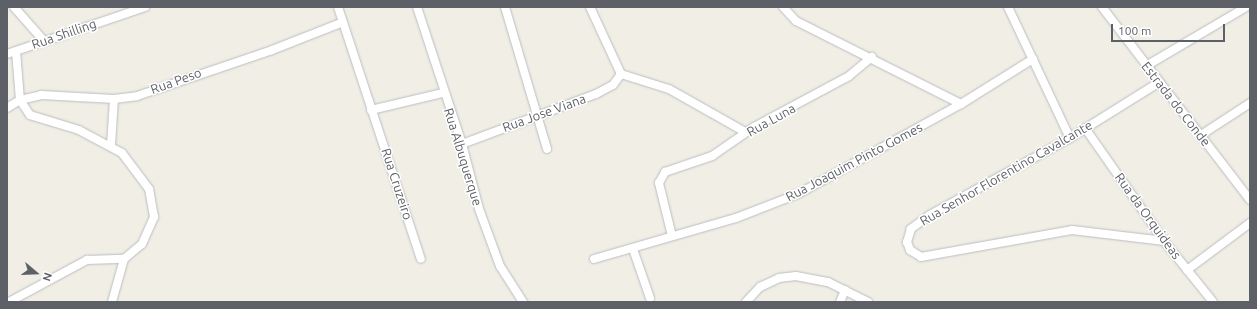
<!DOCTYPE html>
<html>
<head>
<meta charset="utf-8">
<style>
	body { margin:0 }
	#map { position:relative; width:1257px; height:309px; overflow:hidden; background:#f1efe5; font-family:Ubuntu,sans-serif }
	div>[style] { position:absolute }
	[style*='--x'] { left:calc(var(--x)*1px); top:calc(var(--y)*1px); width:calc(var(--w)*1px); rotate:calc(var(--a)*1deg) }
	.roads { filter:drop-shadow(0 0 1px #babdc2) drop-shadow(0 0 1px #babdc2) }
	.minor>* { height:8px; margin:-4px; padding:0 4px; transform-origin:4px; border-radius:4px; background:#fff }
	span { translate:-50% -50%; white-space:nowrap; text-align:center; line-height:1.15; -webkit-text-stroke:3px #fff; paint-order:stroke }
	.street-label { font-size:13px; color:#5d6167 }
	.frame { position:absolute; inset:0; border:8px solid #5d6167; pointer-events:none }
	.north { position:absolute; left:16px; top:253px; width:40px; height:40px; -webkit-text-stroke:3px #fff; paint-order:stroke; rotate:109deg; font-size:11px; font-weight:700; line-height:16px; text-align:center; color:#5d6167 }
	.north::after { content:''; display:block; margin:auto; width:14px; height:18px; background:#5d6167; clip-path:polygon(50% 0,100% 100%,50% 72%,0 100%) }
	.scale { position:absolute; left:1111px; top:24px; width:114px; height:18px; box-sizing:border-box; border:2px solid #5d6167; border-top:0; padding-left:5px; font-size:12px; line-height:14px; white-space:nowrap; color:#5d6167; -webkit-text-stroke:3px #fff; paint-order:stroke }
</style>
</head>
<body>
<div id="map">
	<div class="roads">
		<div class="minor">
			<i style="--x:14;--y:7;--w:45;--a:48.6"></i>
			<i style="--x:338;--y:7;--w:265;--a:71.8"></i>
			<i style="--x:417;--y:7;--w:144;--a:71.8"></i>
			<i style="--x:462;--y:144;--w:67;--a:75.3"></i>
			<i style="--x:479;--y:209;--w:61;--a:69.8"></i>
			<i style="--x:500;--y:266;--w:43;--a:57.4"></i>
			<i style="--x:505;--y:7;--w:148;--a:73.5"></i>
			<i style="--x:590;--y:7;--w:74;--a:65.2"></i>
			<i style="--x:621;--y:74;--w:50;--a:17.4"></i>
			<i style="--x:669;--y:89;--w:87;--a:29.5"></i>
			<i style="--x:783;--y:7;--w:19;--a:47"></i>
			<i style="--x:796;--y:21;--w:185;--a:26.7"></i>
			<i style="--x:1008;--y:7;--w:145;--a:64.7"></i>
			<i style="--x:1102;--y:7;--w:243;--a:52.5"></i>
			<i style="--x:7;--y:54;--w:146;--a:-18.8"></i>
			<i style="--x:1146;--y:66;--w:116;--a:-30.5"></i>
			<i style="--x:1158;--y:83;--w:104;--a:148"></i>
			<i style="--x:1070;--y:138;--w:160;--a:151.2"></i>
			<i style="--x:930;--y:215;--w:24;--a:144"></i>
			<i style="--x:911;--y:229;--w:14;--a:107"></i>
			<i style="--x:907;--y:242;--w:9;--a:69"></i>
			<i style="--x:910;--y:250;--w:13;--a:32"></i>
			<i style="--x:921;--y:257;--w:153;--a:-10.1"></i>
			<i style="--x:1072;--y:230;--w:93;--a:6.8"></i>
			<i style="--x:7;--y:108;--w:15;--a:-32"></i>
			<i style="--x:20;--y:100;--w:22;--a:-13"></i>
			<i style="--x:41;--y:95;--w:73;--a:3.1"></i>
			<i style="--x:114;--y:99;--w:23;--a:-7"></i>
			<i style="--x:137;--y:96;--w:143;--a:-18.8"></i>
			<i style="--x:272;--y:50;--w:74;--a:-21.4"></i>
			<i style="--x:371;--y:110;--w:74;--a:-13.3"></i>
			<i style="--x:1085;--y:128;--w:138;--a:55"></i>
			<i style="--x:1164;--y:241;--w:78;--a:51.2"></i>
			<i style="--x:1201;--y:135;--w:59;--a:-33.1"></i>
			<i style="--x:462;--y:144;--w:143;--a:-20.5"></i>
			<i style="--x:596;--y:94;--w:19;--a:-28"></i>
			<i style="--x:613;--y:85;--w:14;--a:-54"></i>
			<i style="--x:111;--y:145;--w:46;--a:-86.3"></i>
			<i style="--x:672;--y:236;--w:55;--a:-103.8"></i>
			<i style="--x:659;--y:183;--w:13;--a:-61"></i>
			<i style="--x:665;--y:172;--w:50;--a:-18.8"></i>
			<i style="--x:712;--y:156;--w:51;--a:-34.6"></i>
			<i style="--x:754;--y:127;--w:108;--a:-28.2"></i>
			<i style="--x:849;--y:76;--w:30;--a:-40"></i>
			<i style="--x:633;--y:249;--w:52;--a:70.9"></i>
			<i style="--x:594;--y:259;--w:148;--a:-16.1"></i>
			<i style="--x:736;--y:218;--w:66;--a:-21.2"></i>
			<i style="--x:798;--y:194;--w:186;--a:-28.9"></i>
			<i style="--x:961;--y:104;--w:85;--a:-32"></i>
			<i style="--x:1187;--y:270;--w:79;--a:-36.7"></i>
			<i style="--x:9;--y:302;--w:89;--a:-28.3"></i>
			<i style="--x:87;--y:260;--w:37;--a:-2"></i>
			<i style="--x:124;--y:259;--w:23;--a:-40"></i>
			<i style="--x:142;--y:244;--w:30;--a:-66"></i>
			<i style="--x:154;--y:217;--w:28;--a:-100"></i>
			<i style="--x:149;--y:189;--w:45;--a:-126.9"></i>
			<i style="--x:122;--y:153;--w:49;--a:-151.9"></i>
			<i style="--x:79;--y:130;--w:51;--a:-163"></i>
			<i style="--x:30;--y:115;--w:18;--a:-124"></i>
			<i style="--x:20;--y:100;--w:49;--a:-94.7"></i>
			<i style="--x:112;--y:302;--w:45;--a:-74.4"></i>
			<i style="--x:746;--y:302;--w:21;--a:-47"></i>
			<i style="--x:760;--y:287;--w:21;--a:-25"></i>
			<i style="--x:779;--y:278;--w:17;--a:-7"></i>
			<i style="--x:796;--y:276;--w:33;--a:11"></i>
			<i style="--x:828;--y:282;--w:45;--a:26.6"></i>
			<i style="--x:840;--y:302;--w:13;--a:-67"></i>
		</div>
	</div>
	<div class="street-label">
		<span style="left:64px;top:34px;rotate:-19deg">Rua Shilling</span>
		<span style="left:176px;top:81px;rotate:-20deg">Rua Peso</span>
		<span style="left:1176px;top:104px;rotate:52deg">Estrada do Conde</span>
		<span style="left:544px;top:113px;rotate:-20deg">Rua Jose Viana</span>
		<span style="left:771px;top:120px;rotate:-29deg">Rua Luna</span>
		<span style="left:463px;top:157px;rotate:73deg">Rua Albuquerque</span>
		<span style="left:854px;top:162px;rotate:-28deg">Rua Joaquim Pinto Gomes</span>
		<span style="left:1006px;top:173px;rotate:-30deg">Rua Senhor Florentino Cavalcante</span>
		<span style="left:397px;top:184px;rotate:72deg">Rua Cruzeiro</span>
		<span style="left:1148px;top:216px;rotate:54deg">Rua da Orquideas</span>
	</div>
	<div class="frame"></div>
	<div class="north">N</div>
	<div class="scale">100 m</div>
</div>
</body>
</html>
